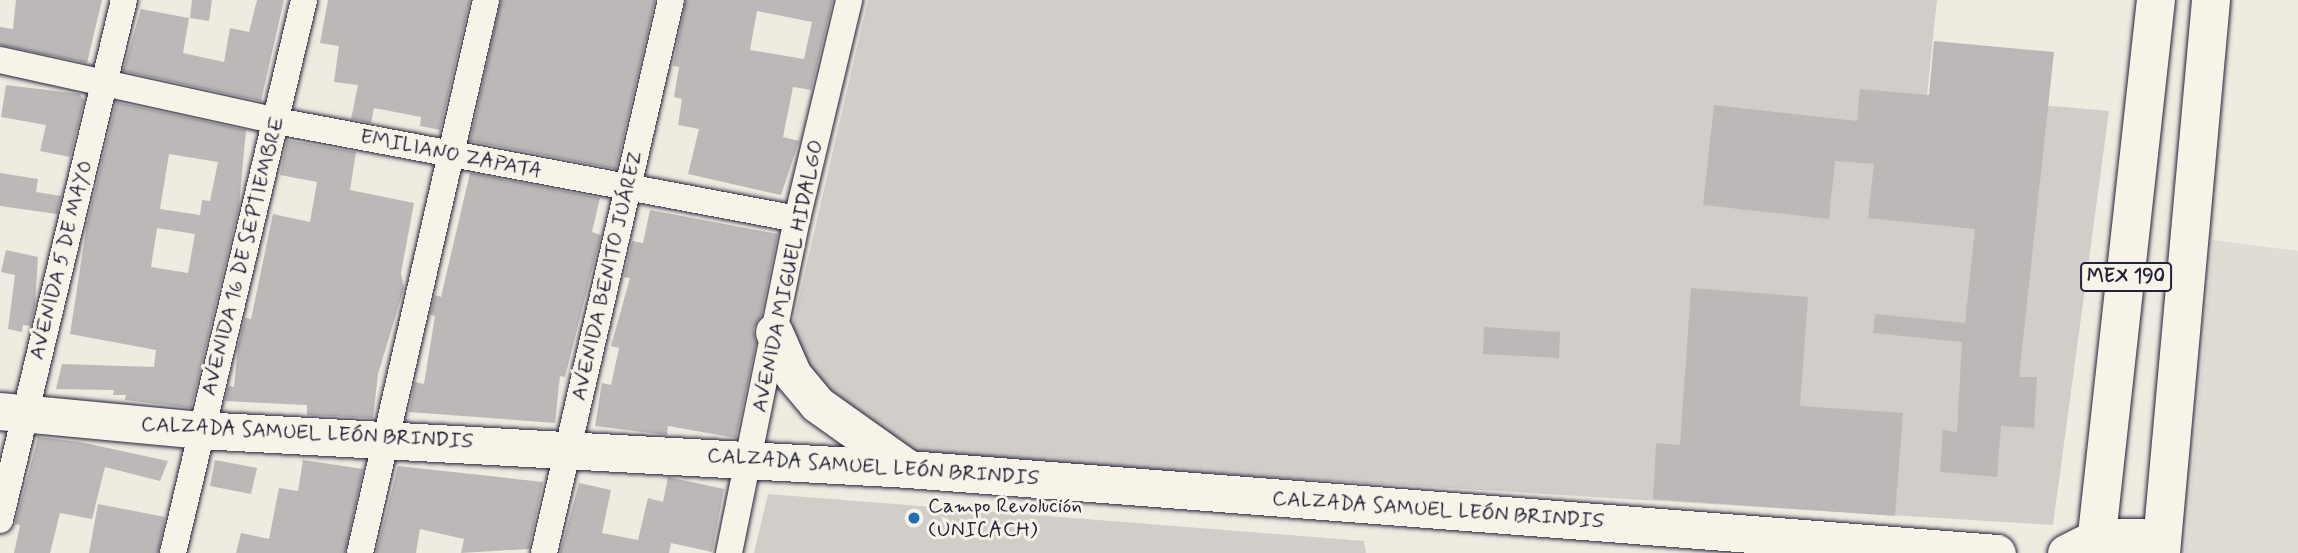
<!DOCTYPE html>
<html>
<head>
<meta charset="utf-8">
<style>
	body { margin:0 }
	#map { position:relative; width:2298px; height:553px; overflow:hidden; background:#eeebe1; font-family:Mynerve,sans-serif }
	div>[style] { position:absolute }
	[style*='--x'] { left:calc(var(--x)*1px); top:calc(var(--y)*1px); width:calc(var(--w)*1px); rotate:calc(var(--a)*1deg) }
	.built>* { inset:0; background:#dfdcd4 }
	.green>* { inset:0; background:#d1cdc9 }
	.building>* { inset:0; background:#bbb8b7 }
	.roads { filter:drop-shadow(0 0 2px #22223b) drop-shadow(0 0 2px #22223b) }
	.street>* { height:26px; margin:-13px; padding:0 13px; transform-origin:13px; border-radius:13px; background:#f7f3e8 }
	.secondary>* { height:37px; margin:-18.5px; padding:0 18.5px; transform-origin:18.5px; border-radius:18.5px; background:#f7f3e8 }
	.primary>* { height:38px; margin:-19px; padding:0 19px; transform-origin:19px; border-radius:19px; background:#f7f3e8 }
	.dots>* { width:19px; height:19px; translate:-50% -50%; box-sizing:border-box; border:4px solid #f7f3e8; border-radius:50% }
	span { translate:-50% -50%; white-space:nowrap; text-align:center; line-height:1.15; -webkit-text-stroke:6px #f7f3e8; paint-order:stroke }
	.shield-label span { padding:2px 5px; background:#f7f3e8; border:2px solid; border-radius:5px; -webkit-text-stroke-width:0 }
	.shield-label { font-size:19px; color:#22223b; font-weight:700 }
	.street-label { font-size:21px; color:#22223b }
	.poi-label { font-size:21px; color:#22223b }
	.left { translate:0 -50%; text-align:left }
</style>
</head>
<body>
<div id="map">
	<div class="built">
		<i style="clip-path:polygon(2213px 240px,2298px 251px,2298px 553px,2185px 553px)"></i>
	</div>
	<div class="green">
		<i style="clip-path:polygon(868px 0,1937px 0,1927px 95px,2109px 111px,2053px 525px,908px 455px,824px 394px,791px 332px)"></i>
		<i style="clip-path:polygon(768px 494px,1364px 541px,1366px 553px,754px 553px)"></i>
	</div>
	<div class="building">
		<i style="clip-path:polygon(16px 0,102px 0,87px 63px,0 45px,0 27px,13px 29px)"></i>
		<i style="clip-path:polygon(192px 0,212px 0,209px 21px,190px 18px)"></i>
		<i style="clip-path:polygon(257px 0,284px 0,261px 101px,123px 71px,141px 9px,189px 18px,183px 53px,224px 62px,230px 28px,249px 32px)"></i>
		<i style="clip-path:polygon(328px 0,470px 0,440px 130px,420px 126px,421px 117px,374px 108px,371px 123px,351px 119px,358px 85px,334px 82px,339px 46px,320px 43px)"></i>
		<i style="clip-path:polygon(501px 0,655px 0,616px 169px,470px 141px)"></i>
		<i style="clip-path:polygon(evenodd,686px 0,833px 0,811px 90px,793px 87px,783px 137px,799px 141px,781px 195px,688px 174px,699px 129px,678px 125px,682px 99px,674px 97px,679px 67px,673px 66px,686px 0,757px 11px,812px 22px,804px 59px,750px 50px,757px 11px)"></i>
		<i style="clip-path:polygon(1934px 41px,2054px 52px,2019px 377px,2037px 377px,2034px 428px,2001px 426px,1997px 477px,1940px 472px,1943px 430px,1957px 432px,1962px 342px,1873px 333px,1875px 314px,1965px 323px,1975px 229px,1868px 218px,1874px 164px,1835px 161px,1829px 219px,1703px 205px,1714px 105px,1857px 121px,1860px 89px,1929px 95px)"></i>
		<i style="clip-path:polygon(6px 85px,80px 94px,84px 100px,70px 157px,40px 151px,46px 125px,1px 117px)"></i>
		<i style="clip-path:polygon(evenodd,116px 102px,246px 130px,239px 206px,191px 408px,125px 400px,126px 395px,113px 395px,114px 390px,56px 389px,62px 364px,154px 367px,156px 350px,70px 334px,87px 224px,116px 102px,169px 154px,218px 162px,210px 201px,202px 200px,200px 215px,160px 209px,169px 154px,116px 102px,157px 228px,195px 234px,188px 273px,151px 267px,157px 228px)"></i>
		<i style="clip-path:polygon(287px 140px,356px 152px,350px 190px,414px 203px,401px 273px,404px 288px,378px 374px,373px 418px,307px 415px,307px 405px,225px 401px,229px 386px,234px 387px,238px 347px,245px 318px,251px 319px,273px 214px,310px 222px,317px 182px,280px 175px)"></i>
		<i style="clip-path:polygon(0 173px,38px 179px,36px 192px,61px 196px,57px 214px,0 206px)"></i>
		<i style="clip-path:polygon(470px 173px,600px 198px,592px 232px,601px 235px,565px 377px,560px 376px,555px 423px,409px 412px,415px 382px,424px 384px,435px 316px,430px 315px,435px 295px,441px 297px)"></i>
		<i style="clip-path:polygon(650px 210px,778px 234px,761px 316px,753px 329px,756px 343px,736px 438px,668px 426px,667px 435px,595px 426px,602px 383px,611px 385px,619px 348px,611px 346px,630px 278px,624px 277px,632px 241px,643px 243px)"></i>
		<i style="clip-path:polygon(6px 250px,38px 257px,35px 305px,30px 326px,23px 325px,22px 332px,8px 329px,15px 275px,1px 272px)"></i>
		<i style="clip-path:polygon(1691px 288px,1808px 297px,1800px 406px,1903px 413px,1895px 516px,1653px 499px,1656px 443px,1680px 445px)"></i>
		<i style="clip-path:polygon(1484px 327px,1560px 332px,1559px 358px,1483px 354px)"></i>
		<i style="clip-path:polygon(38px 437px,80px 442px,168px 461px,160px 481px,105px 467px,92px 519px,60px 513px,50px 553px,14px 553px,20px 525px,15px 524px)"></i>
		<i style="clip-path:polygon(215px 460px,257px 468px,251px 494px,210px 486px)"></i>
		<i style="clip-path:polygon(303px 460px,363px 469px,345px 553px,236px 553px,241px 533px,269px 539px,279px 488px,298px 491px)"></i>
		<i style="clip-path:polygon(398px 466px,543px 482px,529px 549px,461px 553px,464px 539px,420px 529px,416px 553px,376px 553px)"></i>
		<i style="clip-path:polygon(668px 477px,724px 489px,712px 552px,671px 543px,669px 553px,560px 553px,579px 483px,611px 490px,602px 533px,638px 540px,648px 498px,663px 502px)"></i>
		<i style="clip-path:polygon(98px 504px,165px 517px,158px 553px,89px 553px)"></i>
	</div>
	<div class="roads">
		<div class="street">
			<i style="--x:0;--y:60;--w:284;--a:12.4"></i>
			<i style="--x:277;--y:121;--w:529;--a:10.67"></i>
			<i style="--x:0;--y:520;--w:535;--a:-76.59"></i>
			<i style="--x:173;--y:553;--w:568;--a:-76.67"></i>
			<i style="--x:360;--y:553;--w:567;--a:-77.16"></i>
			<i style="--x:544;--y:553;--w:567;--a:-77.07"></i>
			<i style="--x:729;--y:553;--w:341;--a:-78.5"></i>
			<i style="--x:797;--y:219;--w:225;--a:-76.6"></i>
		</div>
		<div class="secondary">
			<i style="--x:774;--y:332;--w:47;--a:66.2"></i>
			<i style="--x:793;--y:375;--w:38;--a:50"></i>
			<i style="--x:817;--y:404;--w:110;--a:35.4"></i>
			<i style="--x:0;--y:411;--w:201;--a:5.4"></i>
			<i style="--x:200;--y:430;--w:709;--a:3.15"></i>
			<i style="--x:908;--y:469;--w:1092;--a:4.41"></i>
			<i style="--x:2066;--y:553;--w:35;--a:-27"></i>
			<i style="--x:2097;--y:537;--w:65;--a:0"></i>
		</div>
		<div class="primary">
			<i style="--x:2095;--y:553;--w:556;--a:-83.71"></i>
			<i style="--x:2161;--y:553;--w:555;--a:-84.83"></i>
		</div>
	</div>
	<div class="dots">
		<i style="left:914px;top:518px;background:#1f6fb2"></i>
	</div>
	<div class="shield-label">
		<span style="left:2126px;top:277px">MEX 190</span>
	</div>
	<div class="street-label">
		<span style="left:451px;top:154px;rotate:11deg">EMILIANO ZAPATA</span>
		<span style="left:243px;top:256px;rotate:-76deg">AVENIDA 16 DE SEPTIEMBRE</span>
		<span style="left:61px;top:260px;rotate:-76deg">AVENIDA 5 DE MAYO</span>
		<span style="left:607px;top:276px;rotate:-77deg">AVENIDA BENITO JUÁREZ</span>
		<span style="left:788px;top:276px;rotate:-78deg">AVENIDA MIGUEL HIDALGO</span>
		<span style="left:307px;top:433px;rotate:3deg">CALZADA SAMUEL LEÓN BRINDIS</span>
		<span style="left:873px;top:467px;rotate:4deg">CALZADA SAMUEL LEÓN BRINDIS</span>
		<span style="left:1438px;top:510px;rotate:4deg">CALZADA SAMUEL LEÓN BRINDIS</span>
	</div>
	<div class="poi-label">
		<span class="left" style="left:928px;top:518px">Campo Revolución<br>(UNICACH)</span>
	</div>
</div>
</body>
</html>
